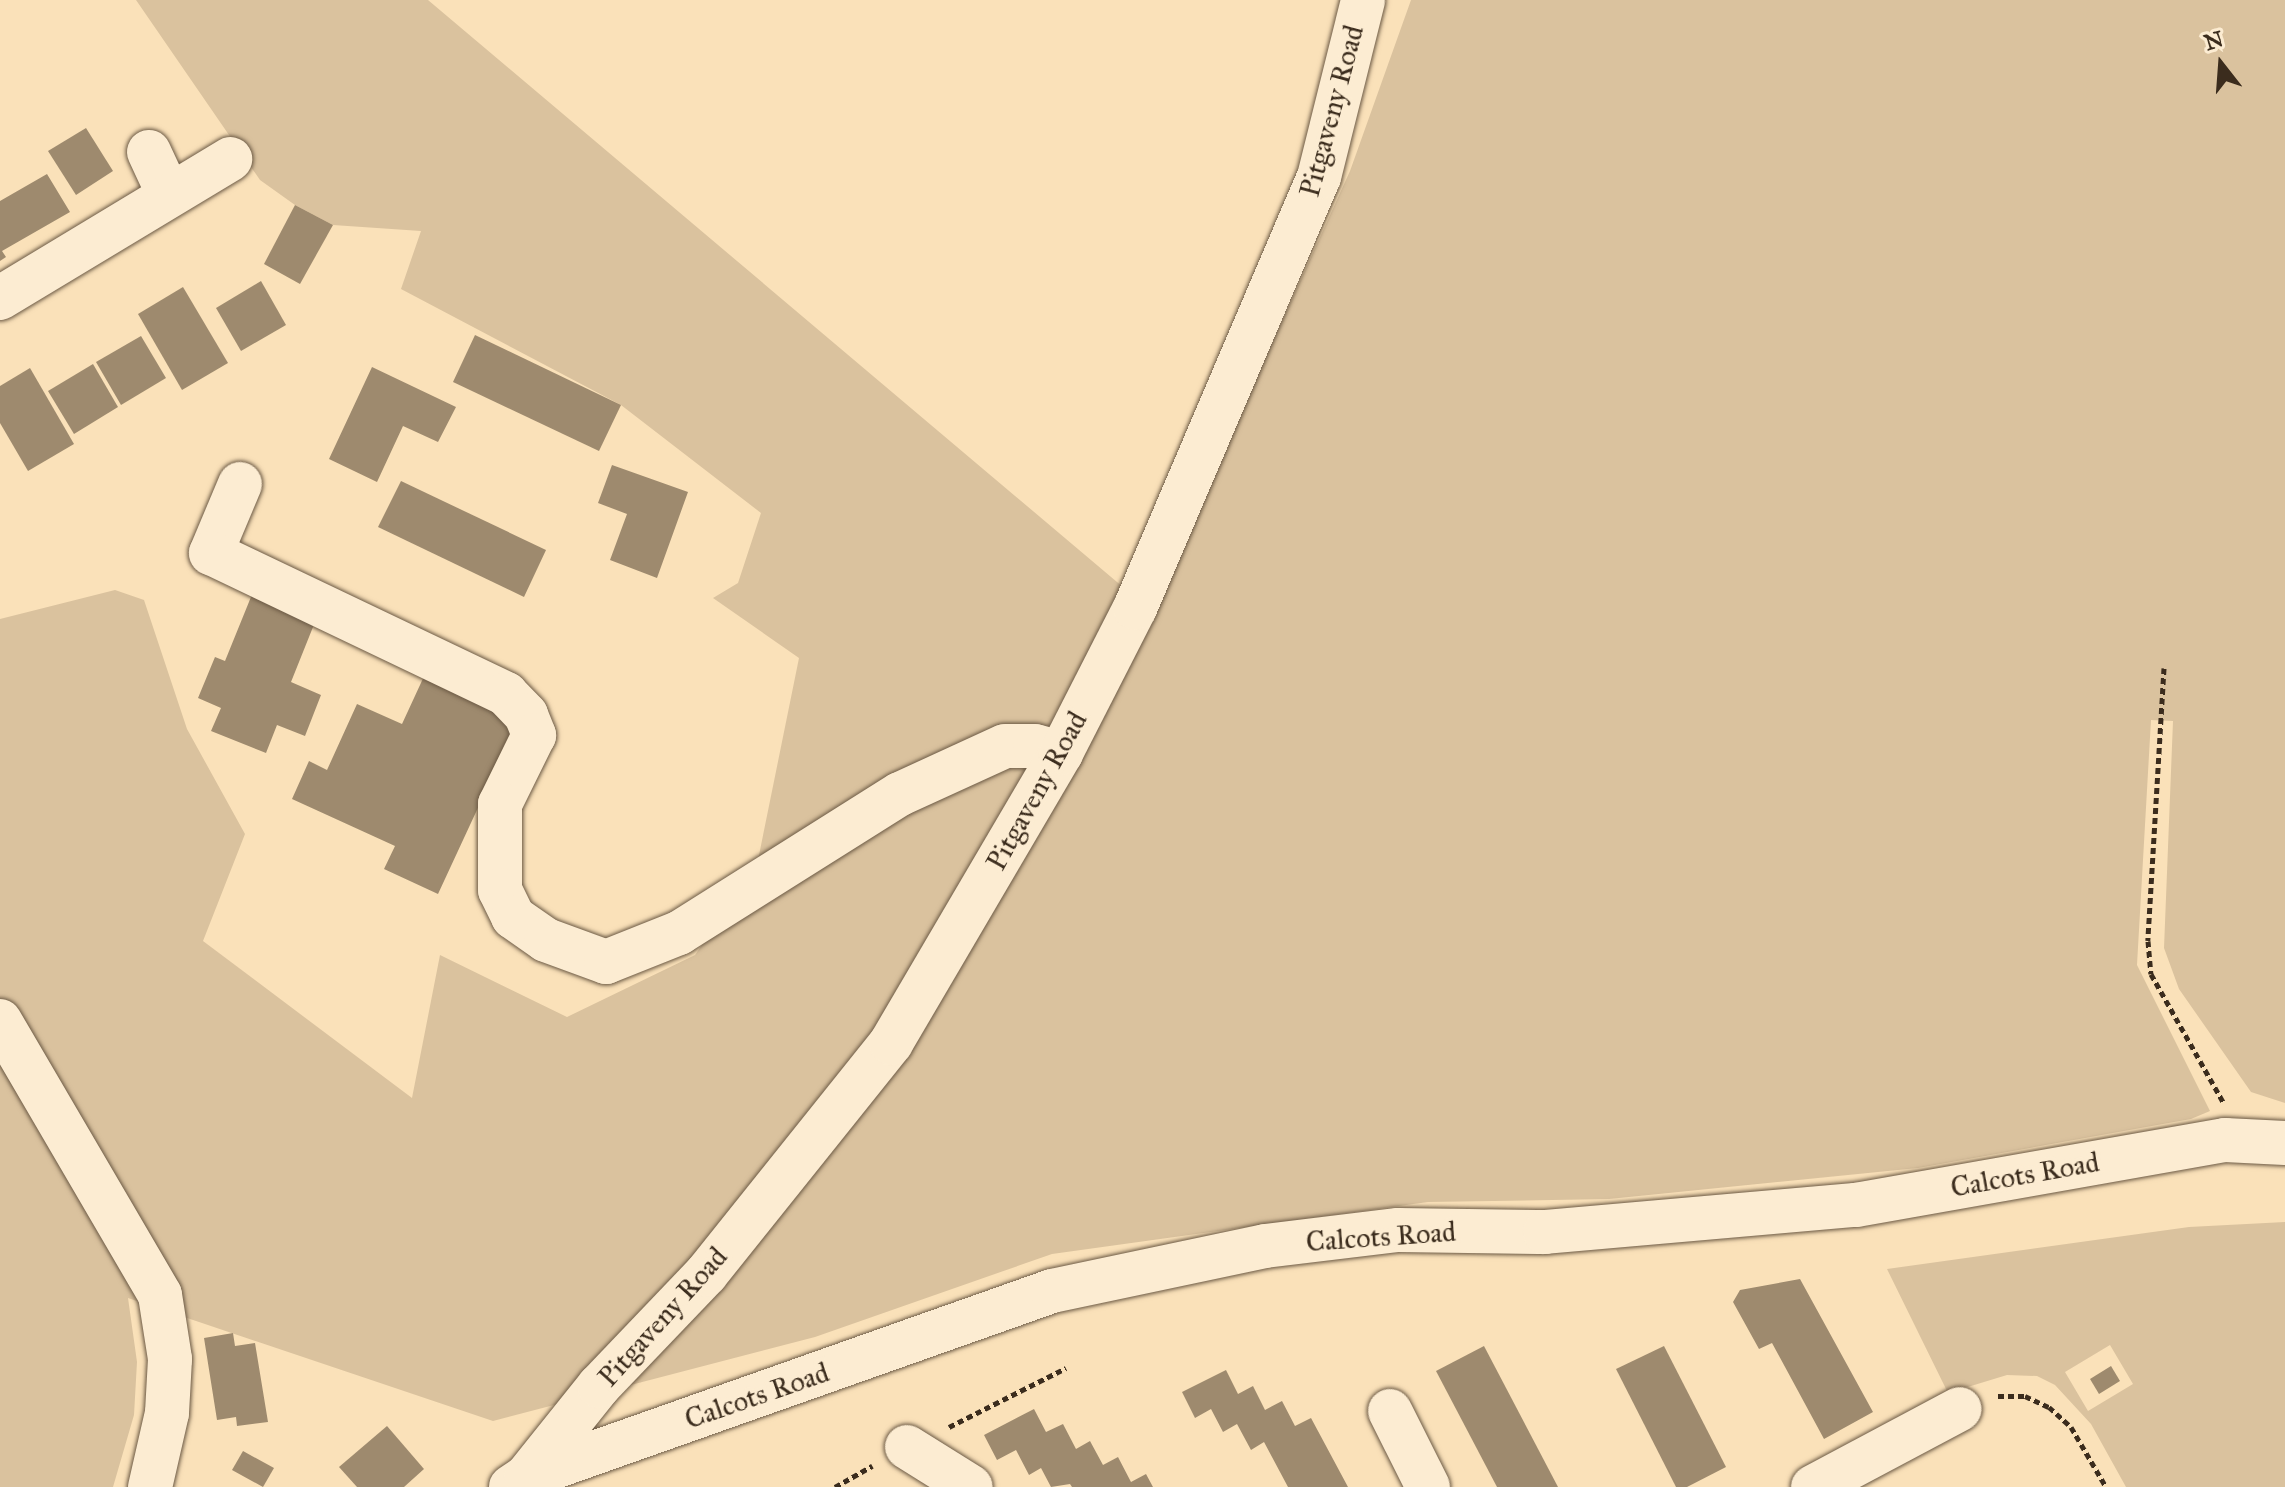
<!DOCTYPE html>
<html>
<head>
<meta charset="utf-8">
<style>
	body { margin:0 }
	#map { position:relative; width:2285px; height:1487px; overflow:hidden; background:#fae1b9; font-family:"IM FELL Great Primer",serif }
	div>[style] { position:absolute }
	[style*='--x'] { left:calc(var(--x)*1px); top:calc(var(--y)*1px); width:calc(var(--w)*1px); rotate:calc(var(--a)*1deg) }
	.green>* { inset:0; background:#dac29e }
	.building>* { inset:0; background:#9e8a6e }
	.path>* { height:5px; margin-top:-2.5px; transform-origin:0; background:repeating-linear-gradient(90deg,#3b2c1d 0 6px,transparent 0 10px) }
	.roads { filter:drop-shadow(0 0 2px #6b5944) drop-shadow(0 0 2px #6b5944) }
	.minor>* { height:44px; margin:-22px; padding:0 22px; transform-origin:22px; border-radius:22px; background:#fcecd2 }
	span { translate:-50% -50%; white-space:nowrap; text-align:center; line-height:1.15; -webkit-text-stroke:8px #fcecd2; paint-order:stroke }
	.street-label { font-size:28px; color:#3b2c1d }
	.north { position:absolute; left:2181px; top:24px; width:80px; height:80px; -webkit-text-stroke:6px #fcecd2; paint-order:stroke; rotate:343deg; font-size:22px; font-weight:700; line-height:32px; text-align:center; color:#3b2c1d }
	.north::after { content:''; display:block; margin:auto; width:28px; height:36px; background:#3b2c1d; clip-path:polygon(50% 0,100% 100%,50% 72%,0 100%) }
</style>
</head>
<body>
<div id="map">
	<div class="green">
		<i style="clip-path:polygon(136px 0,428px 0,1130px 593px,1126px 666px,1350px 171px,1411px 0,2285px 0,2285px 1103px,2251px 1092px,2179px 989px,2164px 948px,2173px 721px,2151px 720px,2137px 965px,2210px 1111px,2191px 1119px,1918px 1168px,1609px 1199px,1428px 1202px,1052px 1254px,815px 1337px,493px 1421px,128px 1298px,137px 1362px,134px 1415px,113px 1487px,0 1487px,0 619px,115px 590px,144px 600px,187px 729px,245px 834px,203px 941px,412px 1098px,440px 955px,567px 1017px,695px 955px,757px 865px,799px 658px,713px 598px,738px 583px,761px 513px,621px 405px,401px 289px,421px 231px,333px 225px,295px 205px,260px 180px)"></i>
		<i style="clip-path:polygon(evenodd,2285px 1222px,2285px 1487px,2126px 1487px,2091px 1424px,2055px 1385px,2037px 1376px,2007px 1375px,1948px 1393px,1887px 1269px,2189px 1227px,2285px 1222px,2110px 1345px,2133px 1384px,2088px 1411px,2065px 1372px,2110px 1345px)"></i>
	</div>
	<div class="building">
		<i style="clip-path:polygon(86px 128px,113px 171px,76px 195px,48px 151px)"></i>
		<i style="clip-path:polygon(47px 174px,70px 212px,2px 251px,6px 257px,0 261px,0 201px)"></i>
		<i style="clip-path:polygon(295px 205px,333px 225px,300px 284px,264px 264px)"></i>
		<i style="clip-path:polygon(261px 281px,286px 325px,241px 351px,216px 308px)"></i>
		<i style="clip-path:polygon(183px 287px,228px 363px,182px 390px,138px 314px)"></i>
		<i style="clip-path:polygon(475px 335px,621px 405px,599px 451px,453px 382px)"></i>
		<i style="clip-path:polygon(141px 336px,166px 378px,121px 405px,96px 362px)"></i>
		<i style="clip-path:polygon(93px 364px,118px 407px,74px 434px,48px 391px)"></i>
		<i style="clip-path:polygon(372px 367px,456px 407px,438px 442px,403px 426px,377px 482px,329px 459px)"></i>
		<i style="clip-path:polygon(30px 368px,74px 444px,28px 471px,0 423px,0 386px)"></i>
		<i style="clip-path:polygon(612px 465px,688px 492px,657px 578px,610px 560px,627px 514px,598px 503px)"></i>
		<i style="clip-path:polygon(401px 481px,546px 550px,524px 597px,378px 527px)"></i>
		<i style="clip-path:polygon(253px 592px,317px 617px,291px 682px,321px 695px,305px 736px,277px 725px,266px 753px,211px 731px,221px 708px,198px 698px,215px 657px,225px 661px)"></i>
		<i style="clip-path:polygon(426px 672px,521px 715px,438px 894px,384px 869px,395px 846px,292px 799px,309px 761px,327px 770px,357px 704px,402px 724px)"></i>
		<i style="clip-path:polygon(1800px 1279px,1873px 1412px,1824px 1439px,1772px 1343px,1759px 1349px,1733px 1302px,1740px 1290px)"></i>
		<i style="clip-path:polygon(233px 1333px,235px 1346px,255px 1343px,268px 1422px,237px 1426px,236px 1417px,217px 1420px,204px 1338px)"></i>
		<i style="clip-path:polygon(1484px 1346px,1558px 1487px,1497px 1487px,1436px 1371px)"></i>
		<i style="clip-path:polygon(1664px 1346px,1726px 1467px,1687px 1487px,1676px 1487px,1616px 1369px)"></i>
		<i style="clip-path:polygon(2111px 1366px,2120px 1381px,2099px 1394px,2090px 1379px)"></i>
		<i style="clip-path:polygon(1226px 1370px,1238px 1394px,1253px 1386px,1265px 1410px,1282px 1401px,1295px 1426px,1311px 1418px,1348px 1487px,1288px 1487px,1264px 1442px,1251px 1450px,1237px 1424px,1223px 1432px,1211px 1409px,1195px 1418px,1182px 1392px)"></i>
		<i style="clip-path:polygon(1034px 1409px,1046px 1432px,1063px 1424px,1076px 1449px,1090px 1441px,1103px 1465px,1118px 1457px,1131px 1482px,1146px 1474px,1153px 1487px,1072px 1487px,1070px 1484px,1051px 1487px,1041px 1468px,1029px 1475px,1016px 1450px,997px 1460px,984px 1435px)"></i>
		<i style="clip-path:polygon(387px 1426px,424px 1469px,404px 1487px,357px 1487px,339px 1467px)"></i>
		<i style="clip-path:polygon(243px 1451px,274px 1468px,263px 1487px,232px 1470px)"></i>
	</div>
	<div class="path">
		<i style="--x:2164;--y:668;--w:273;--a:93.4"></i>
		<i style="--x:2148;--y:941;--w:33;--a:85"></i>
		<i style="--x:2151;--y:974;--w:147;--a:60.6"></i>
		<i style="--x:1998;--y:1396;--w:27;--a:0"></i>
		<i style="--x:2025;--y:1396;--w:26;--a:25"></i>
		<i style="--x:2049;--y:1407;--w:30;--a:42"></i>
		<i style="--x:2071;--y:1427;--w:69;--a:59.7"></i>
		<i style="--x:949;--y:1427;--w:131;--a:-26.8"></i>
		<i style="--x:835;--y:1487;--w:43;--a:-29.6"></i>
	</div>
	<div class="roads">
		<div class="minor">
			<i style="--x:149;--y:152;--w:47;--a:65.1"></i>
			<i style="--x:0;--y:298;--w:269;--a:-31.1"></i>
			<i style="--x:240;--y:484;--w:75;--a:112.8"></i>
			<i style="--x:211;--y:553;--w:327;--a:25.5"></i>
			<i style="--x:506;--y:694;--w:29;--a:46"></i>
			<i style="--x:526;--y:715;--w:22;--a:68"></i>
			<i style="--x:534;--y:735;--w:77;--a:116.2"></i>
			<i style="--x:500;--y:804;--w:86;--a:90"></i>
			<i style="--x:500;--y:890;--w:30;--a:64"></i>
			<i style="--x:513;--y:917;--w:40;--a:34.9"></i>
			<i style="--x:546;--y:940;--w:64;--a:20.1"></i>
			<i style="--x:606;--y:962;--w:79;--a:-21.7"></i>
			<i style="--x:679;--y:933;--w:261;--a:-32.2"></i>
			<i style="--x:900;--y:794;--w:115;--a:-24.6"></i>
			<i style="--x:1005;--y:746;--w:30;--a:0"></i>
			<i style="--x:1035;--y:746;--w:27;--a:15"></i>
			<i style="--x:0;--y:1021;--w:317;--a:59.7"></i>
			<i style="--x:160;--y:1295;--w:65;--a:81.1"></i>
			<i style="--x:170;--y:1359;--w:54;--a:93.2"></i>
			<i style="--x:167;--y:1413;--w:76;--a:102.9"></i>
			<i style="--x:1390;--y:1411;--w:85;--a:63.4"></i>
			<i style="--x:907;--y:1447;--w:75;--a:32"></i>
			<i style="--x:526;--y:1477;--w:117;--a:-51.3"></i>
			<i style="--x:599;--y:1386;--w:155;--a:-46.3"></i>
			<i style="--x:706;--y:1274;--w:296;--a:-51.3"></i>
			<i style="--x:891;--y:1043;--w:336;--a:-59.6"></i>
			<i style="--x:1061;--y:753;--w:163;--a:-63"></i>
			<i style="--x:1135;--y:608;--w:469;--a:-66.9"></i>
			<i style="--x:1319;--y:177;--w:182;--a:-76"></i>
			<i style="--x:511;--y:1487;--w:18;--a:-34"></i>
			<i style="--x:526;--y:1477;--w:558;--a:-19.47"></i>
			<i style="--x:1052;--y:1291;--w:218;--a:-11.9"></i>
			<i style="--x:1265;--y:1246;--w:134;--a:-6.9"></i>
			<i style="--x:1398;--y:1230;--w:147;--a:0.8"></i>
			<i style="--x:1545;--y:1232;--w:312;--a:-5"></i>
			<i style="--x:1856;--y:1205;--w:375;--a:-10"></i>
			<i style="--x:2225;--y:1140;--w:60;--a:2.9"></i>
			<i style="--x:1813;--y:1487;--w:166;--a:-28"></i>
		</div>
	</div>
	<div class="street-label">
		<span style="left:1332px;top:111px;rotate:-75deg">Pitgaveny Road</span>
		<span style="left:1037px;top:791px;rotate:-61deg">Pitgaveny Road</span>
		<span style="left:2025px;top:1175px;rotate:-10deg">Calcots Road</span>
		<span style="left:1381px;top:1237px;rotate:-4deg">Calcots Road</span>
		<span style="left:663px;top:1317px;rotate:-48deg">Pitgaveny Road</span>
		<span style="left:757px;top:1396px;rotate:-19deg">Calcots Road</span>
	</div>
	<div class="north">N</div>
</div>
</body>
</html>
